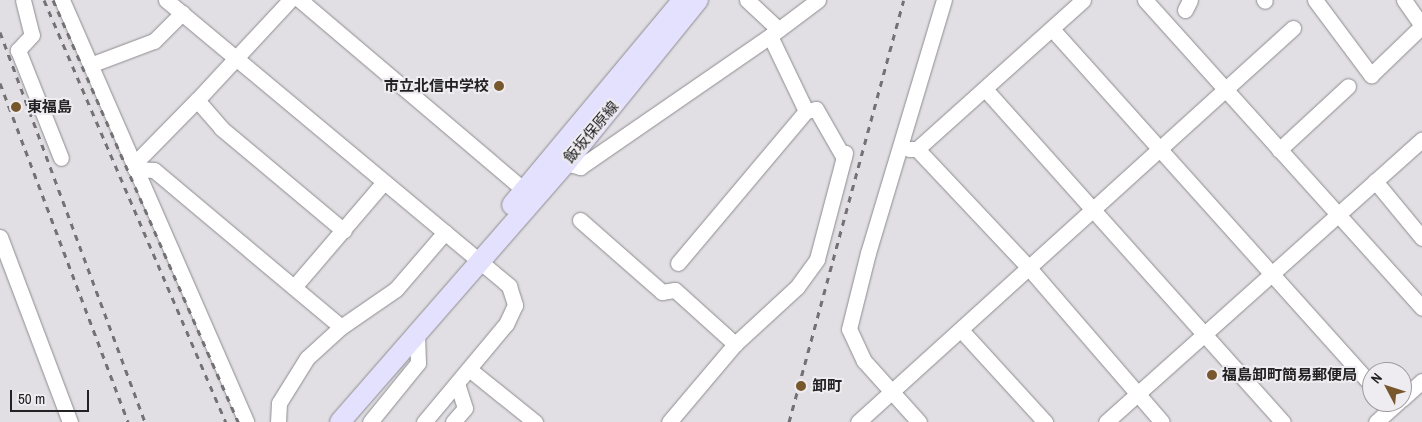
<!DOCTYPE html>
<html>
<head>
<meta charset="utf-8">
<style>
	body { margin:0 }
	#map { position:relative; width:1422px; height:422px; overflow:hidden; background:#e1dfe3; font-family:"Archivo Narrow","Noto Sans JP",sans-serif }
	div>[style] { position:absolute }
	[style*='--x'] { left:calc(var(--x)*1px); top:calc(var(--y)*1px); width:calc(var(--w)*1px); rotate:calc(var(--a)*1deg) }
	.roads { filter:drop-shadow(0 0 1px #8d8b8f) drop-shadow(0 0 1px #8d8b8f) }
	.minor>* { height:15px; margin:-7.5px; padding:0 7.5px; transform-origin:7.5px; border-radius:7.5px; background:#fff }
	.major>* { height:20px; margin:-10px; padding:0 10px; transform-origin:10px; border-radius:10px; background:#e3e1fd }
	.rail>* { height:3px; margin-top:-1.5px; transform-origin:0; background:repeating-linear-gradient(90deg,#737173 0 6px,transparent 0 12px) }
	.dots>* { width:14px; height:14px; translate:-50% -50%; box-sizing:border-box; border:2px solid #eeecf0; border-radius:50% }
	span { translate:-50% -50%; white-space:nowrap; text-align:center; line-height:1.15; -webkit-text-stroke:4px #eeecf0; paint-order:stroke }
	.poi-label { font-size:15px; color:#232223; font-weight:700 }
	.right { translate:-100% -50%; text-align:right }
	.left { translate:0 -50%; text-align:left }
	.street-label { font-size:15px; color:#232223 }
	.north { position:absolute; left:1362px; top:362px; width:50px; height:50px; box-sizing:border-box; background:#eeecf0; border:1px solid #9d9b9e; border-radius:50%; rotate:310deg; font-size:14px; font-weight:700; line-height:20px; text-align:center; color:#232223 }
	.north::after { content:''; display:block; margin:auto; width:18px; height:22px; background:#78572d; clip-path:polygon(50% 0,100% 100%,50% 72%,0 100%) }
	.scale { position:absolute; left:10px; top:390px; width:79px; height:22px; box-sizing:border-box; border:2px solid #232223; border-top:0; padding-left:6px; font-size:15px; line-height:18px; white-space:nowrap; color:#232223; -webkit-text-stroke:4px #eeecf0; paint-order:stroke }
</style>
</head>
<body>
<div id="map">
	<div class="roads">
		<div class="minor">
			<i style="--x:23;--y:0;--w:36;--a:76"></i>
			<i style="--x:32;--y:35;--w:21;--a:133"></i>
			<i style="--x:18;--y:50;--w:116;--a:68.3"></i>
			<i style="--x:62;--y:0;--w:460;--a:66.4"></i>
			<i style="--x:166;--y:0;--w:447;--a:39.8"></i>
			<i style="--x:509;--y:286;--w:20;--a:72"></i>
			<i style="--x:515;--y:305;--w:21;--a:115"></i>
			<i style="--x:506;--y:324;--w:128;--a:129.9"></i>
			<i style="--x:290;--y:0;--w:137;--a:132.9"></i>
			<i style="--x:197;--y:100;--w:37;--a:49"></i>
			<i style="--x:221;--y:128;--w:160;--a:39.9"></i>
			<i style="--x:300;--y:0;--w:294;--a:40.3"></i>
			<i style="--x:747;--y:0;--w:41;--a:43"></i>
			<i style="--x:1145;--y:0;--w:414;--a:48"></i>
			<i style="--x:1264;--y:0;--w:1;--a:45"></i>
			<i style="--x:1315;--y:0;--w:94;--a:53.3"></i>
			<i style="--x:1371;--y:75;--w:71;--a:-43.9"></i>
			<i style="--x:1404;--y:0;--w:32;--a:55"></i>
			<i style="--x:1185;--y:10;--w:11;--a:-63"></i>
			<i style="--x:1052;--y:29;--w:479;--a:48.1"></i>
			<i style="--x:90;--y:65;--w:68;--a:-20.6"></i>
			<i style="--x:154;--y:41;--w:40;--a:-45"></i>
			<i style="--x:985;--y:89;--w:447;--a:48.2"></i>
			<i style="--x:806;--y:111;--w:83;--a:-115.6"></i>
			<i style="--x:770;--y:36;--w:60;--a:-36.9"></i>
			<i style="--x:909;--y:149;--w:8;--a:0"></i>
			<i style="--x:917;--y:149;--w:223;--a:-41.9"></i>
			<i style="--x:917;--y:149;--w:163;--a:46.7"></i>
			<i style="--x:1029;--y:268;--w:203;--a:49.2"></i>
			<i style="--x:1279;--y:150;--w:94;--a:-42.8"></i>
			<i style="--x:566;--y:163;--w:15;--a:16"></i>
			<i style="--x:580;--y:167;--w:231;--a:-34.6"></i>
			<i style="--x:134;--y:164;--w:90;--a:-45.5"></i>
			<i style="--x:135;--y:169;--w:19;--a:3"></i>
			<i style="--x:154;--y:170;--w:244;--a:40"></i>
			<i style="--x:1375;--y:181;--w:74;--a:50.5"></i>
			<i style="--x:580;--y:220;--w:109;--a:41.3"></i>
			<i style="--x:662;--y:292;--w:13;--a:-9"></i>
			<i style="--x:675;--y:290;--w:81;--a:42"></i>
			<i style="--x:735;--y:344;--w:102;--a:130.2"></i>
			<i style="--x:0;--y:237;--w:198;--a:69.3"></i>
			<i style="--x:678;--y:263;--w:199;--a:-49.9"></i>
			<i style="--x:806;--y:111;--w:10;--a:-11"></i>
			<i style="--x:816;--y:109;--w:56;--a:60.3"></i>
			<i style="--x:294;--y:287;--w:138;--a:-49.4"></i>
			<i style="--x:961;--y:330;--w:125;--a:47.6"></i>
			<i style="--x:735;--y:344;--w:84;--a:-42.6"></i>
			<i style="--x:797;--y:287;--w:34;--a:-54"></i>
			<i style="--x:817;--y:259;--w:110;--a:-75.2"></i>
			<i style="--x:469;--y:369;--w:85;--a:38.8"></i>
			<i style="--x:1402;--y:399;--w:27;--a:-42"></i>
			<i style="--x:278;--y:422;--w:19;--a:-87"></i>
			<i style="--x:279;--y:403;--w:53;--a:-58.1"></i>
			<i style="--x:307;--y:358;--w:46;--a:-42.4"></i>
			<i style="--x:341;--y:327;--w:67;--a:-34.6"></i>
			<i style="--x:396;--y:289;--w:75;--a:-49.3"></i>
			<i style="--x:370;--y:422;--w:76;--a:-50.9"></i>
			<i style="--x:418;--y:363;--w:30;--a:-92"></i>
			<i style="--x:453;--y:422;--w:18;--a:-49"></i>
			<i style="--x:465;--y:408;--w:26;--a:-108"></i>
			<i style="--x:858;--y:422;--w:587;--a:-42.17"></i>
			<i style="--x:919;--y:422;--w:82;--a:-132"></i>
			<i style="--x:864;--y:361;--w:35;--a:-115"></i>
			<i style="--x:849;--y:329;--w:78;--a:-76"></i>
			<i style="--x:868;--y:253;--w:264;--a:-73.3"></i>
			<i style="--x:1106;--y:422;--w:424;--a:-41.8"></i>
			<i style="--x:1376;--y:422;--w:30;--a:-42"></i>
		</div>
		<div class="major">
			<i style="--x:512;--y:205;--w:267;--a:-50.2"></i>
			<i style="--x:340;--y:422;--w:344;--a:-48.9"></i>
			<i style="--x:566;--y:163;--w:210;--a:-51"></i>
		</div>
	</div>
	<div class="rail">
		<i style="--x:44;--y:0;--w:460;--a:66.7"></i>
		<i style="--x:53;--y:0;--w:461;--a:66.3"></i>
		<i style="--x:0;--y:32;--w:416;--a:69.6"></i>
		<i style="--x:0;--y:83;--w:362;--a:69.3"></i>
		<i style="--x:789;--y:422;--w:437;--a:-74.8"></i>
	</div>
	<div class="dots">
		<i style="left:499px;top:86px;background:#78572d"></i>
		<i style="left:16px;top:107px;background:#78572d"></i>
		<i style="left:1212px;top:375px;background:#78572d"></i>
		<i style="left:801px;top:386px;background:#78572d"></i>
	</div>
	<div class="poi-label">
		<span class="right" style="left:489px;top:86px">市立北信中学校</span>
		<span class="left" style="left:27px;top:107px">東福島</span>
		<span class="left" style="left:1222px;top:375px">福島卸町簡易郵便局</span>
		<span class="left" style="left:812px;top:386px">卸町</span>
	</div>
	<div class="street-label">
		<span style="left:591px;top:132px;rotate:-50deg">飯坂保原線</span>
	</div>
	<div class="north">N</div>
	<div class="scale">50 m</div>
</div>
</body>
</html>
